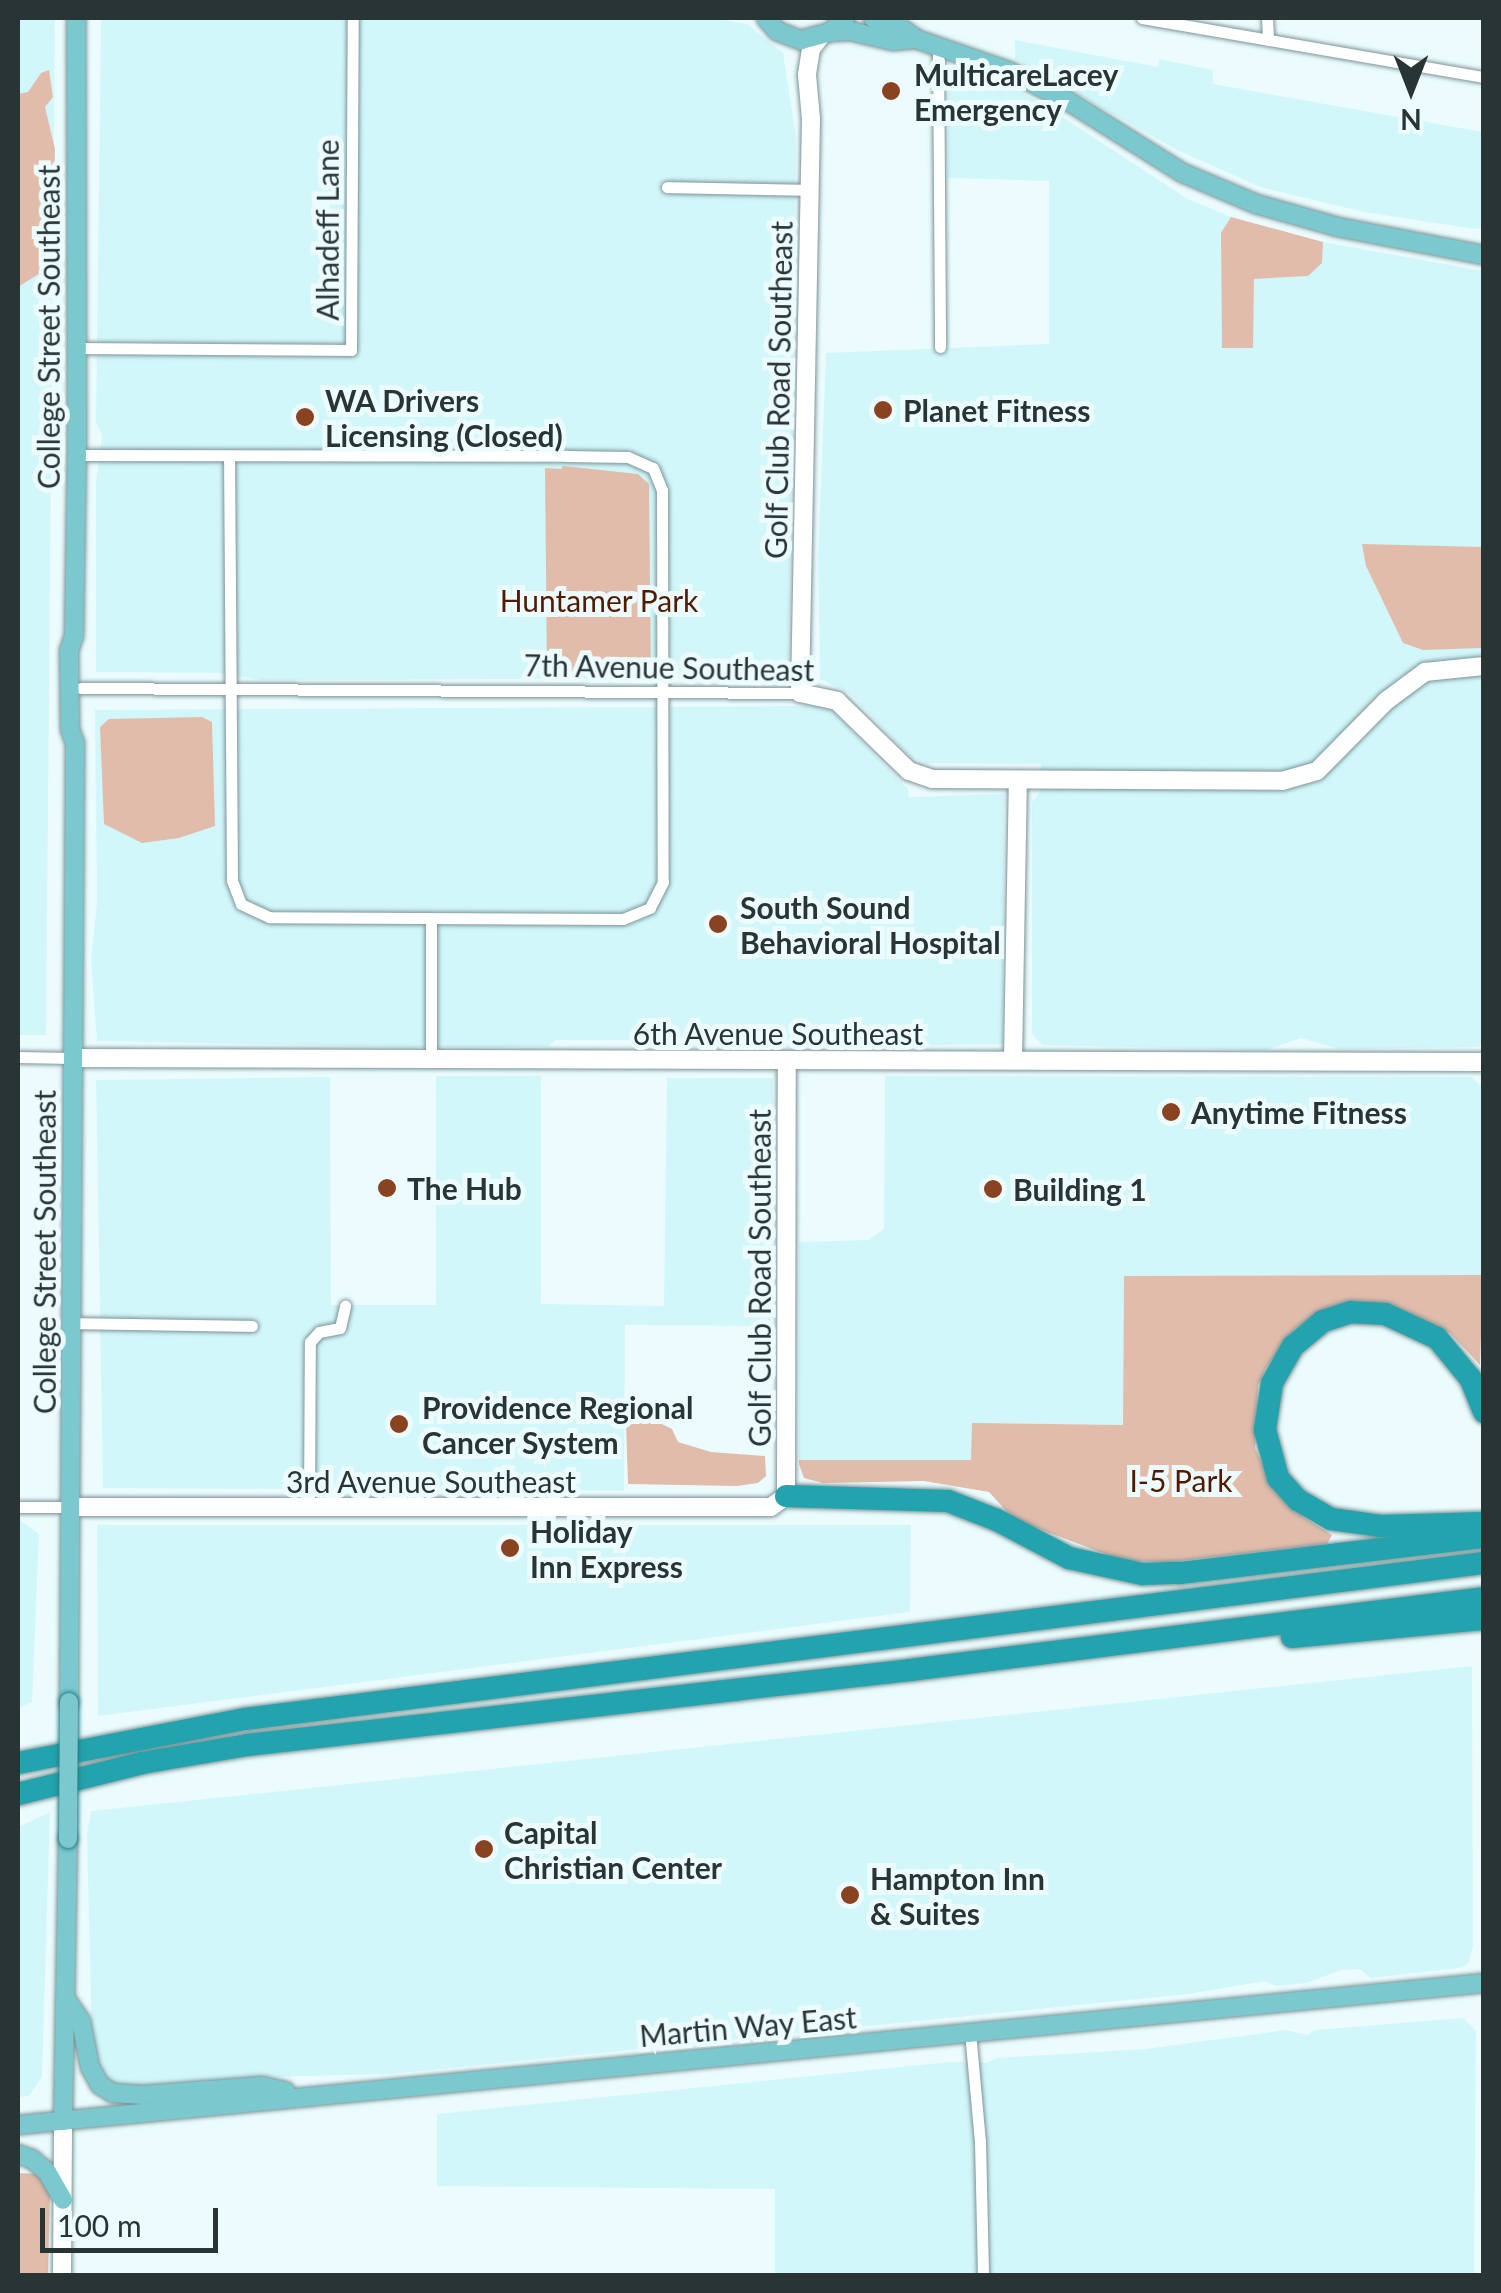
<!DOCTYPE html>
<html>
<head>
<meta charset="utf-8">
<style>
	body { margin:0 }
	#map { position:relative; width:1501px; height:2293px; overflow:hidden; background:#ecfcfe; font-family:Lato,sans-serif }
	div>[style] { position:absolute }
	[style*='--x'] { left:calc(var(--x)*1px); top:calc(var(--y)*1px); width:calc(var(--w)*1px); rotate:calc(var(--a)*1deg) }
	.built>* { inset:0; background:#d2f7fa }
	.green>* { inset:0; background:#e2bcaa }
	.roads { filter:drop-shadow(0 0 2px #7b9497) drop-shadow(0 0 2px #7b9497) }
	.street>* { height:11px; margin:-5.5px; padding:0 5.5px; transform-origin:5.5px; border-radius:5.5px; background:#fff }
	.secondary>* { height:18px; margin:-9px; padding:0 9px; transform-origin:9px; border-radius:9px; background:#fff }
	.primary>* { height:18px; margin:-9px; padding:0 9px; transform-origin:9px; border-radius:9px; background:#7bc8ce }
	.highway>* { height:22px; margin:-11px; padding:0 11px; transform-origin:11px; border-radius:11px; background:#23a3ae }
	.bridges { filter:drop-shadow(0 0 2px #257c84) drop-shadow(0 0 2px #257c84) }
	.primary-bridge>* { height:18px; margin:-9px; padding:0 9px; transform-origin:9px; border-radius:9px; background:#7bc8ce }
	.dots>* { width:28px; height:28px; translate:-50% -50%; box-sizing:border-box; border:5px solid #ecfcfe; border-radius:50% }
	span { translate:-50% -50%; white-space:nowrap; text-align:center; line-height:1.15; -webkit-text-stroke:10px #ecfcfe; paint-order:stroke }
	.poi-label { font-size:30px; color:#293435; font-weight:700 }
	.left { translate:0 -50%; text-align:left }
	.street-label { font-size:30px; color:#293435 }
	.park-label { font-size:30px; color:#521b00 }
	.frame { position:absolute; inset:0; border:20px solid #293435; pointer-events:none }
	.north { position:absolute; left:1361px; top:40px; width:100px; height:100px; -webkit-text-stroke:8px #ecfcfe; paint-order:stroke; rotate:180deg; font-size:28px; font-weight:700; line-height:40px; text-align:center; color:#293435 }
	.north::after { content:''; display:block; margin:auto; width:35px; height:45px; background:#293435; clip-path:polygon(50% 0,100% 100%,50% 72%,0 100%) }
	.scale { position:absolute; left:40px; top:2208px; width:178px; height:45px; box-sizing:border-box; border:5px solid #293435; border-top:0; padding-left:12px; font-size:30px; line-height:35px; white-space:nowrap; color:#293435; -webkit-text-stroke:8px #ecfcfe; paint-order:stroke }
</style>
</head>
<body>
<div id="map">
	<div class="built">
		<i style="clip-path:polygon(18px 18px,55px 18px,46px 1035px,18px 1035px)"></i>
		<i style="clip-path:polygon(101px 18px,712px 18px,747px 24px,783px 53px,796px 137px,788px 678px,262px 680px,217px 673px,96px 672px,96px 483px,102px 436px,96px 422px)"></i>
		<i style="clip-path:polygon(1015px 40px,1158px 67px,1159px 59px,1213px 70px,1213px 84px,1483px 132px,1483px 224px,1479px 229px,1468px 228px,1364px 212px,1260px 187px,1179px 151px,1015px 59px)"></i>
		<i style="clip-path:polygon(955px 70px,1001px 83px,1036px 100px,1188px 199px,1231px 217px,1323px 242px,1483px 271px,1484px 1039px,1479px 1047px,1340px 1049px,1301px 1038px,1266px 1050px,1042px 1045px,1032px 1034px,1032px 802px,1039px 794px,1041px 764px,926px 763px,911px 757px,849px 693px,820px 679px,818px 558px,826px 353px,1049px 344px,1049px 181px,948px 178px,949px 81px)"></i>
		<i style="clip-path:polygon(818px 706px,833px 712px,908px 789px,909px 797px,1004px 794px,1003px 1044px,761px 1047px,751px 1041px,556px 1040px,547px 1047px,408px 1047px,97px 1041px,91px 960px,97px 902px,95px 710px)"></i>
		<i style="clip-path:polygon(436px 1076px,541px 1076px,541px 1304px,664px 1306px,667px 1078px,773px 1078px,771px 1326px,625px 1325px,624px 1491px,103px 1488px,96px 1080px,330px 1077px,331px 1305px,436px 1305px)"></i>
		<i style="clip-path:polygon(885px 1076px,1471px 1077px,1483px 1087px,1483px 1275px,1125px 1276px,1123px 1425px,973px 1423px,972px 1460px,799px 1460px,799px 1242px,868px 1240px,884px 1229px)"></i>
		<i style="clip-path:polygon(18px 1519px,39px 1534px,32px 1702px,18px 1708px)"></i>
		<i style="clip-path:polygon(97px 1525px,911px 1525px,910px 1612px,98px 1716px)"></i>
		<i style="clip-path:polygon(1472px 1666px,1473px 1947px,1468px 1964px,1459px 1968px,1370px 1978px,1360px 1969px,1341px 1970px,1307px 1983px,1276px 1986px,1265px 1981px,1189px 1994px,389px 2074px,265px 2077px,131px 2093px,115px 2088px,98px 2072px,92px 2046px,87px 1834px,91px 1811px)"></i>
		<i style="clip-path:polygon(50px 1812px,42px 2077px,29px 2096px,18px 2097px,18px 1827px)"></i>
		<i style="clip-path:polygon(1463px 2018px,1476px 2031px,1474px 2275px,775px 2275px,775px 2189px,437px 2186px,437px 2114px,949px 2062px,986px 2063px,996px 2058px,1146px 2049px,1286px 2030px,1307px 2035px,1315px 2030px)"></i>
	</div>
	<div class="green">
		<i style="clip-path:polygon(49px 70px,53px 97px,45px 107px,55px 149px,53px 265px,18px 287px,18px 94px,28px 92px,41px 73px)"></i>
		<i style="clip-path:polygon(1231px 217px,1323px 242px,1322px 263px,1308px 276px,1254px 279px,1253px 348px,1222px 348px,1221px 233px)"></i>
		<i style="clip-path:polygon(563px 466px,638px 474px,649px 484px,651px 677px,547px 676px,545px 468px,561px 469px)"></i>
		<i style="clip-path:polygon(1362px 544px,1483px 547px,1483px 648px,1423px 650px,1403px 643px,1366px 566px)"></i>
		<i style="clip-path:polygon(202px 717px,212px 722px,215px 826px,179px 838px,142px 843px,104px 824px,100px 727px,109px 719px)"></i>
		<i style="clip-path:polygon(1483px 1275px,1480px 1365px,1450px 1333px,1399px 1310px,1319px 1312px,1295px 1329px,1266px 1368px,1258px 1385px,1255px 1448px,1273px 1487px,1303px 1517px,1332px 1535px,1327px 1544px,1170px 1562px,1124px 1561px,1029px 1525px,1009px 1514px,989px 1492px,924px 1481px,823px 1483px,804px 1478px,799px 1464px,799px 1460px,971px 1460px,972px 1423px,1123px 1425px,1124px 1276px)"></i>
		<i style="clip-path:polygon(645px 1416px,672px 1429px,678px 1442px,711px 1452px,765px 1456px,766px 1476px,758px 1483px,737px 1486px,628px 1484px,626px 1424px,632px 1417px)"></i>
		<i style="clip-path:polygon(18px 2173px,40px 2174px,50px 2192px,48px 2275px,18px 2276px)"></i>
	</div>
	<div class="roads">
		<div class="street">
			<i style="--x:1142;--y:18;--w:347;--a:9.8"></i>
			<i style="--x:1267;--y:18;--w:22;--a:87"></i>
			<i style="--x:938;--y:45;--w:302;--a:89.6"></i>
			<i style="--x:667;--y:187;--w:142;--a:1.2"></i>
			<i style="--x:77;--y:348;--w:274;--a:0.4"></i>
			<i style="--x:351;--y:350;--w:332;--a:-89.7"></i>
			<i style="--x:77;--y:455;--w:490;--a:0.1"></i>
			<i style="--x:567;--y:456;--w:61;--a:0.9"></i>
			<i style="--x:628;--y:457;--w:27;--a:24"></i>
			<i style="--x:653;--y:468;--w:24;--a:68"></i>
			<i style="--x:662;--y:490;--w:392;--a:89.9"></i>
			<i style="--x:663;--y:882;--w:29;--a:117"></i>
			<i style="--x:650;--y:908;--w:29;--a:158"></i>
			<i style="--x:623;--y:919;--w:354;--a:-179.7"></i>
			<i style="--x:269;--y:917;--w:31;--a:-155"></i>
			<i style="--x:241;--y:904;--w:26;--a:-111"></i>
			<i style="--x:232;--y:880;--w:424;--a:-90.4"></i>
			<i style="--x:81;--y:688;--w:719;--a:0.4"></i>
			<i style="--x:431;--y:918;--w:142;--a:90"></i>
			<i style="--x:18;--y:1057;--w:54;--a:1.1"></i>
			<i style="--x:71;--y:1323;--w:181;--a:0.9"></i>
			<i style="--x:18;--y:1507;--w:53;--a:0"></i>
			<i style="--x:309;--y:1507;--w:165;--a:-89.7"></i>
			<i style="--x:310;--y:1342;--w:13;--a:-48"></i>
			<i style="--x:319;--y:1332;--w:21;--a:-11"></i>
			<i style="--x:340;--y:1328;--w:23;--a:-77"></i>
			<i style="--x:970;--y:2032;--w:109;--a:84.8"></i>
			<i style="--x:980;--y:2141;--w:135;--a:88.7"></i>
		</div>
		<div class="secondary">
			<i style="--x:821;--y:36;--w:16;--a:128"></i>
			<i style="--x:811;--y:49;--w:26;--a:99"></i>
			<i style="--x:807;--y:75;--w:44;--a:84.8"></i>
			<i style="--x:811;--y:119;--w:574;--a:91.1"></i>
			<i style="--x:800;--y:693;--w:38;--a:12"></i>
			<i style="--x:837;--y:701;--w:100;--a:44.2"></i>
			<i style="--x:909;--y:771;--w:24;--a:19"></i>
			<i style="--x:932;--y:779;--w:350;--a:0.3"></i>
			<i style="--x:1282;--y:781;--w:36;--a:-16"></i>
			<i style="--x:1317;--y:771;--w:98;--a:-45.4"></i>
			<i style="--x:1386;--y:701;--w:49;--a:-36.6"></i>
			<i style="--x:1425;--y:672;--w:59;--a:-5.8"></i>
			<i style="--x:72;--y:1058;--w:1412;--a:0.16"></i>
			<i style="--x:1013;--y:1060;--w:280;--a:-89"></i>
			<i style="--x:71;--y:1507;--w:700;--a:0"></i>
			<i style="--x:771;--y:1507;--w:19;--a:-36"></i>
			<i style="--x:786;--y:1496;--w:435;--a:-89.9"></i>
			<i style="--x:62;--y:2276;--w:155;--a:-89.6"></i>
		</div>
		<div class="primary">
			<i style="--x:766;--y:18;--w:17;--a:50"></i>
			<i style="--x:777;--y:31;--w:26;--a:21"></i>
			<i style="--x:801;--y:40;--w:30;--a:-15"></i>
			<i style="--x:830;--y:32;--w:21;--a:-43"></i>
			<i style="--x:873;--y:18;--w:25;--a:16"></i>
			<i style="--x:897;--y:25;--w:24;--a:36"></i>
			<i style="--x:830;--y:32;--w:20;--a:-3"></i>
			<i style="--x:850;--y:31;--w:44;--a:13.1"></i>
			<i style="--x:893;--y:41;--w:23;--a:-5"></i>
			<i style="--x:916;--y:39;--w:98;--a:19"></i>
			<i style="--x:1009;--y:71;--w:66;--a:27"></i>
			<i style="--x:1068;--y:101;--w:136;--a:32.1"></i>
			<i style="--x:1183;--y:173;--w:79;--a:23"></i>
			<i style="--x:1256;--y:204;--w:85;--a:15.7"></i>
			<i style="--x:1338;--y:227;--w:149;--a:10.9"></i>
			<i style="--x:69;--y:1702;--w:959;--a:-89.64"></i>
			<i style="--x:75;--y:743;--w:15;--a:-110"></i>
			<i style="--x:70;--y:729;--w:78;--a:-90.7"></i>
			<i style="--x:69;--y:651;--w:16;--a:-72"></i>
			<i style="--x:74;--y:636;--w:181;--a:-89.1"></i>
			<i style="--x:77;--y:455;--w:437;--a:-90.1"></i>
			<i style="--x:65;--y:1998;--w:28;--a:55"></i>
			<i style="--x:81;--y:2021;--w:47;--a:78.9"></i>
			<i style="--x:90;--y:2067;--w:21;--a:61"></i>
			<i style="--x:100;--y:2085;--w:15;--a:32"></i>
			<i style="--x:113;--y:2093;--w:30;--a:4"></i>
			<i style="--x:143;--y:2095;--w:119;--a:-4.3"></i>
			<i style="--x:262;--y:2086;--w:24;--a:12"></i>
			<i style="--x:63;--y:2121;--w:282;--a:-89"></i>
			<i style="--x:18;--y:2125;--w:1473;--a:-5.53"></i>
			<i style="--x:18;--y:2154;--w:15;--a:20"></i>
			<i style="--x:32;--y:2159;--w:20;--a:41"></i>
			<i style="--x:47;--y:2172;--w:32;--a:60"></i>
		</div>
		<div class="highway">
			<i style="--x:1484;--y:1412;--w:37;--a:-112"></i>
			<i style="--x:1470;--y:1378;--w:52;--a:-129.5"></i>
			<i style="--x:1437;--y:1338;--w:57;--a:-155.2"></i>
			<i style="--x:1385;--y:1314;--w:34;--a:-177"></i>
			<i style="--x:1351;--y:1312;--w:29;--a:162"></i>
			<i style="--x:1323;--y:1321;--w:39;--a:140"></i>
			<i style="--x:1293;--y:1346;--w:43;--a:119.6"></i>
			<i style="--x:1272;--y:1383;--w:48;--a:98.5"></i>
			<i style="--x:1265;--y:1430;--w:50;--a:74.8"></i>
			<i style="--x:1278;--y:1478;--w:30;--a:48"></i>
			<i style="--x:1298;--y:1500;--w:38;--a:30"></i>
			<i style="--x:1331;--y:1519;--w:50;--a:8"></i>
			<i style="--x:1381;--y:1526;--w:103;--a:-1.7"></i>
			<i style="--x:786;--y:1496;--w:162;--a:1.8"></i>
			<i style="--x:948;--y:1501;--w:53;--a:21.2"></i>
			<i style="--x:997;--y:1520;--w:81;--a:27.8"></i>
			<i style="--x:1069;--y:1558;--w:75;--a:12.4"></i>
			<i style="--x:1142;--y:1574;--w:38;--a:-2"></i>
			<i style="--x:1180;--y:1573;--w:306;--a:-6.8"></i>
			<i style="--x:1292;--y:1637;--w:193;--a:-5.4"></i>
			<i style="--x:18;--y:1763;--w:231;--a:-11"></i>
			<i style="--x:245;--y:1719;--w:1249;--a:-7.18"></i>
			<i style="--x:18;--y:1794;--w:128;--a:-14"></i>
			<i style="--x:142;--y:1763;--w:107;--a:-9.7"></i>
			<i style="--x:247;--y:1745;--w:667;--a:-6.45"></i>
			<i style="--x:910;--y:1670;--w:578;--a:-7.15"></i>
		</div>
	</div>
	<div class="bridges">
		<div class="primary-bridge">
			<i style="--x:68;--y:1839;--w:137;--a:-89.6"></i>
		</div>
	</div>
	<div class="dots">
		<i style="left:891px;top:91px;background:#8a4320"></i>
		<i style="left:883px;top:410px;background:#8a4320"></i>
		<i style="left:305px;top:417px;background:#8a4320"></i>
		<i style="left:718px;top:924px;background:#8a4320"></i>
		<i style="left:1171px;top:1112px;background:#8a4320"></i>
		<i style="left:387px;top:1188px;background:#8a4320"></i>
		<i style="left:993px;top:1189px;background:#8a4320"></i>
		<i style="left:399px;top:1424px;background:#8a4320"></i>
		<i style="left:510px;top:1548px;background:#8a4320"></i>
		<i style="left:484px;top:1849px;background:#8a4320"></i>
		<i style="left:850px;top:1895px;background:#8a4320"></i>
	</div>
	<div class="poi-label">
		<span class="left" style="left:914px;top:91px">MulticareLacey<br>Emergency</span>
		<span class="left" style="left:325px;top:417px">WA Drivers<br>Licensing (Closed)</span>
		<span class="left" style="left:903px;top:410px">Planet Fitness</span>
		<span class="left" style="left:740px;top:924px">South Sound<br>Behavioral Hospital</span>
		<span class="left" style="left:1191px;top:1112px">Anytime Fitness</span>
		<span class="left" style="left:407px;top:1188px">The Hub</span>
		<span class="left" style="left:1013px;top:1189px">Building 1</span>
		<span class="left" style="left:422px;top:1424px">Providence Regional<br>Cancer System</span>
		<span class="left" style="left:530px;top:1548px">Holiday<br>Inn Express</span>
		<span class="left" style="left:504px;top:1849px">Capital<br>Christian Center</span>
		<span class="left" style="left:870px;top:1895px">Hampton Inn<br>&amp; Suites</span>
	</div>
	<div class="street-label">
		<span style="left:327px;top:230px;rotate:-90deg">Alhadeff Lane</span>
		<span style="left:48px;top:327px;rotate:-90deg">College Street Southeast</span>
		<span style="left:778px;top:390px;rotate:-89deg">Golf Club Road Southeast</span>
		<span style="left:669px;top:667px;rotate:1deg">7th Avenue Southeast</span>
		<span style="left:778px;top:1033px">6th Avenue Southeast</span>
		<span style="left:44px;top:1252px;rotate:-90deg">College Street Southeast</span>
		<span style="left:759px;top:1278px;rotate:-90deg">Golf Club Road Southeast</span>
		<span style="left:431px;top:1481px">3rd Avenue Southeast</span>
		<span style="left:748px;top:2026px;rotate:-5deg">Martin Way East</span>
	</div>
	<div class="park-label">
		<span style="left:599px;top:600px">Huntamer Park</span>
		<span style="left:1181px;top:1480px">I-5 Park</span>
	</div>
	<div class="frame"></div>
	<div class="north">N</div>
	<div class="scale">100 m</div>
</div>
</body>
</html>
